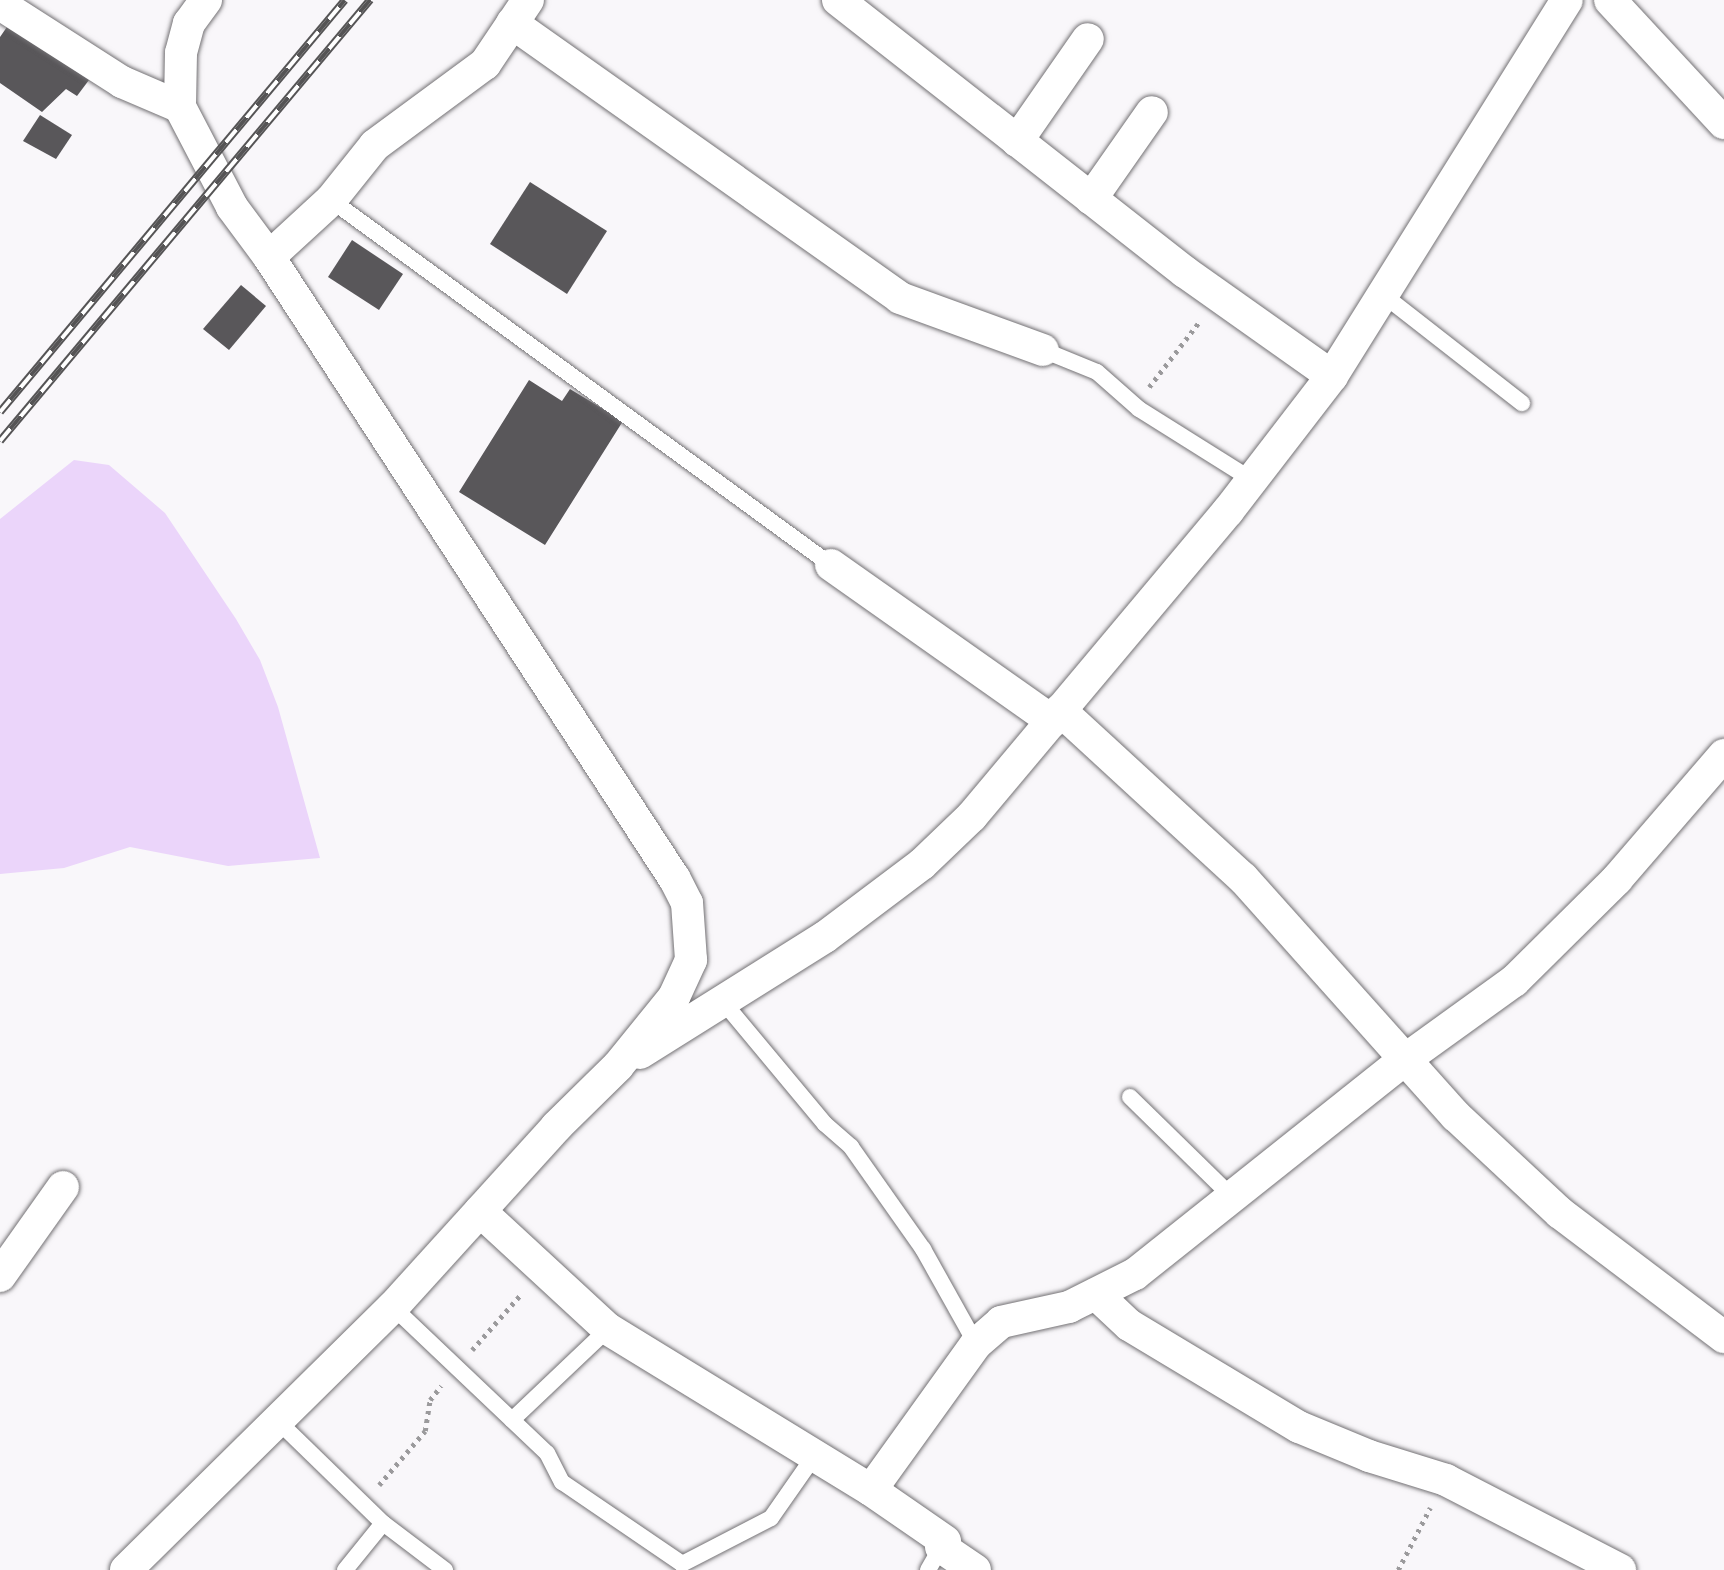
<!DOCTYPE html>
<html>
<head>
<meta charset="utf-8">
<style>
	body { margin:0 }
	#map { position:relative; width:1724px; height:1570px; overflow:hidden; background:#f9f7fa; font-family:"Libre Baskerville",serif }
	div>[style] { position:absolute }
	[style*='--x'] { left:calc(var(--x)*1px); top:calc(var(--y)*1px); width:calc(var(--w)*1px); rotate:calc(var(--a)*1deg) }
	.green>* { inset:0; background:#ebd5fa }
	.building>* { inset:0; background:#59575a }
	.path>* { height:4.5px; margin-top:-2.25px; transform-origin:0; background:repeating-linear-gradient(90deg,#9b9a9c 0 3.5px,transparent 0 8.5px) }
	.roads { filter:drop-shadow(0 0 2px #737174) drop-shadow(0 0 2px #737174) }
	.service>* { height:16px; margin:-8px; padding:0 8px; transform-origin:8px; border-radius:8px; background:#fff }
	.minor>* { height:32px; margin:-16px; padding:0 16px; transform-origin:16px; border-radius:16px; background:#fff }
	.rail>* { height:8px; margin-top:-4px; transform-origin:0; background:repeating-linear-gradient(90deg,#fff 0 16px,#555455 0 32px); box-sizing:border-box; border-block:2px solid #555455 }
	span { translate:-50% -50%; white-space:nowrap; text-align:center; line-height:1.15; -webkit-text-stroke:7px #fff; paint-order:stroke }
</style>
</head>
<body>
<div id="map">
	<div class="green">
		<i style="clip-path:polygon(74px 460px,109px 465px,165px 513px,236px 619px,260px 660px,278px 707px,320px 858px,228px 866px,130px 847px,64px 868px,0 874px,0 519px)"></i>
	</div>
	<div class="building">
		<i style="clip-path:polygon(9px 24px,89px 80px,77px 96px,66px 89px,42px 112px,0 83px,0 37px)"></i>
		<i style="clip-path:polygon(40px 115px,72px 135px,56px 159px,23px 141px)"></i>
		<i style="clip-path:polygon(530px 182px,607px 231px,567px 294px,490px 244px)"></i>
		<i style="clip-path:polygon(352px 240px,403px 274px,379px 310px,328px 277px)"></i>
		<i style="clip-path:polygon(241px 285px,266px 306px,229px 350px,203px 329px)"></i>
		<i style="clip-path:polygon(529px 380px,562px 401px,570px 389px,623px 421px,545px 545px,459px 492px)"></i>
	</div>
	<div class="path">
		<i style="--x:1149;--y:387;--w:82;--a:-52.4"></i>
		<i style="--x:472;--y:1350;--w:76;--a:-48.7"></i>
		<i style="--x:379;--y:1485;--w:71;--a:-49.6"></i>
		<i style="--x:425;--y:1431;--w:31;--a:-81"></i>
		<i style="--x:430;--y:1400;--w:18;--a:-52"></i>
		<i style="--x:1398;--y:1570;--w:70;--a:-62.7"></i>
	</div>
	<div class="roads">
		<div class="service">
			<i style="--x:331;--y:200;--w:619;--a:36.13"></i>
			<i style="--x:1381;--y:293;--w:179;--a:38"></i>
			<i style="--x:1043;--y:350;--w:58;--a:22.2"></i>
			<i style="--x:1097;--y:372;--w:56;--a:41.4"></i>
			<i style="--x:1139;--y:409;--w:133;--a:32.1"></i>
			<i style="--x:725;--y:1004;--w:156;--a:50.2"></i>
			<i style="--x:825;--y:1124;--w:35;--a:41"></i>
			<i style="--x:851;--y:1147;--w:125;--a:54.8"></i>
			<i style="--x:923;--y:1249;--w:109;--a:60.8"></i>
			<i style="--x:1130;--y:1097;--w:141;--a:44.4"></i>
			<i style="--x:393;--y:1307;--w:212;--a:43.5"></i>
			<i style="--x:547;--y:1453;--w:33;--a:63"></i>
			<i style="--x:562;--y:1482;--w:145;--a:34.3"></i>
			<i style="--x:682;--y:1564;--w:100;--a:-27.3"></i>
			<i style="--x:771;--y:1518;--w:77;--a:-55.1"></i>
			<i style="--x:512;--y:1420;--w:132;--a:-43.5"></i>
			<i style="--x:280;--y:1423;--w:144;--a:44.2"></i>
			<i style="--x:383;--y:1523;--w:78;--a:37.2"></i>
			<i style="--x:345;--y:1570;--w:60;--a:-51"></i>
			<i style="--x:928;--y:1570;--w:32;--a:-60"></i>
		</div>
		<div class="minor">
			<i style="--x:206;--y:0;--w:29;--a:126"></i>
			<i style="--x:189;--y:23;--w:31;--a:105"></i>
			<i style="--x:181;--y:53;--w:54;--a:91.1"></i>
			<i style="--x:180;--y:107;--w:113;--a:62.5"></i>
			<i style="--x:232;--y:207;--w:62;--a:53.5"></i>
			<i style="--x:838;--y:0;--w:441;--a:38.1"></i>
			<i style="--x:1185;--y:272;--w:180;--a:35.3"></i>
			<i style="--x:1610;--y:0;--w:168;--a:47.2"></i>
			<i style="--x:0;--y:4;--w:145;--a:32.6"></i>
			<i style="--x:122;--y:82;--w:63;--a:23.3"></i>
			<i style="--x:512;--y:23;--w:476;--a:35.3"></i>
			<i style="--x:900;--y:298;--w:152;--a:20"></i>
			<i style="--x:1017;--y:141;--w:124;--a:-55.2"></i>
			<i style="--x:1091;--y:199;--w:106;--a:-55"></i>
			<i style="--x:831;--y:565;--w:271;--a:35.2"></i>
			<i style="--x:1060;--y:710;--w:248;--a:42.6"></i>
			<i style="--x:1243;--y:878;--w:319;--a:48.2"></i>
			<i style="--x:1456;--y:1116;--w:142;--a:43"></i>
			<i style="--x:1560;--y:1213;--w:206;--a:37.1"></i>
			<i style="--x:640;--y:1053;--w:218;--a:-32.1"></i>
			<i style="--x:825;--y:937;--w:121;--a:-37"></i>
			<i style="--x:922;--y:864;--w:69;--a:-43.8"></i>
			<i style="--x:972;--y:816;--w:398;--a:-50"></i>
			<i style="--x:1228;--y:511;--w:170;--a:-52.4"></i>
			<i style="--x:1332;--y:376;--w:443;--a:-58"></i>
			<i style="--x:480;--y:1211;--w:174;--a:42.7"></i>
			<i style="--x:608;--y:1329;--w:308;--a:31.5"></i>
			<i style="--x:871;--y:1490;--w:90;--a:34.6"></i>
			<i style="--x:0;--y:1276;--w:109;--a:-54.7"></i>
			<i style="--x:1096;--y:1294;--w:45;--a:43.2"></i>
			<i style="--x:1129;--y:1325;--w:198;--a:31"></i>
			<i style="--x:1299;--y:1427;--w:76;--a:22.5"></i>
			<i style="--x:1369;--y:1456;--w:81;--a:17.3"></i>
			<i style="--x:1446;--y:1480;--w:196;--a:27.3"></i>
			<i style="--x:871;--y:1490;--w:180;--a:-54.3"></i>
			<i style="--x:976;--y:1344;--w:33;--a:-41"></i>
			<i style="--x:1001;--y:1322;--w:70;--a:-12.4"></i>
			<i style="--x:1069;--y:1307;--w:74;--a:-26.6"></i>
			<i style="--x:1135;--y:1274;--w:342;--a:-38.5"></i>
			<i style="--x:1403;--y:1061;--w:137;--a:-35.8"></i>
			<i style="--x:1514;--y:981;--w:145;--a:-44.7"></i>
			<i style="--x:1617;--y:879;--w:164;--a:-49.2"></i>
			<i style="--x:941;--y:1547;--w:41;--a:34.1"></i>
			<i style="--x:126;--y:1570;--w:375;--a:-44.6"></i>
			<i style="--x:393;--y:1307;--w:243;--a:-47.8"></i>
			<i style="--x:556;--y:1127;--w:87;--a:-44.5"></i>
			<i style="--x:618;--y:1066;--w:89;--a:-50.9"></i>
			<i style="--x:674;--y:997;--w:41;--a:-65.3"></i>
			<i style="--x:691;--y:960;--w:57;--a:-94"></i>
			<i style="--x:687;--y:903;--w:28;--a:-117"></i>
			<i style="--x:674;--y:878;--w:741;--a:-123.11"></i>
			<i style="--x:269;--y:257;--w:84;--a:-42.6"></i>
			<i style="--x:331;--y:200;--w:70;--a:-51.3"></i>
			<i style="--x:375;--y:145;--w:137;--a:-36.4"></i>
			<i style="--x:485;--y:64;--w:77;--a:-56.1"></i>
		</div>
	</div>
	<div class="rail">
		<i style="--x:0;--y:412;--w:537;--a:-50.06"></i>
		<i style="--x:0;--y:441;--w:576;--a:-50"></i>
	</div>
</div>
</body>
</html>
